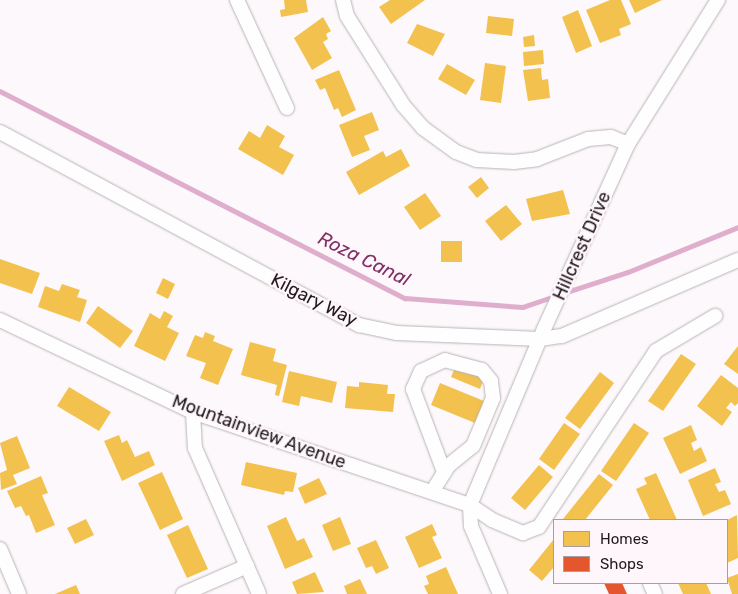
<!DOCTYPE html>
<html>
<head>
<meta charset="utf-8">
<style>
	body { margin:0 }
	#map { position:relative; width:738px; height:594px; overflow:hidden; background:#fdf8fb; font-family:Rubik,sans-serif }
	div>[style] { position:absolute }
	[style*='--x'] { left:calc(var(--x)*1px); top:calc(var(--y)*1px); width:calc(var(--w)*1px); rotate:calc(var(--a)*1deg) }
	.homes>* { inset:0; background:#f2c14e }
	.shops>* { inset:0; background:#e4572e }
	.stream>* { height:4.5px; margin:-2.25px; padding:0 2.25px; transform-origin:2.25px; border-radius:2.25px; background:#dfaecd }
	.roads { filter:drop-shadow(0 0 1px #b8b4b6) drop-shadow(0 0 1px #b8b4b6) }
	.minor>* { height:14px; margin:-7px; padding:0 7px; transform-origin:7px; border-radius:7px; background:#fffefe }
	span { translate:-50% -50%; white-space:nowrap; text-align:center; line-height:1.15; -webkit-text-stroke:5px #fff6fb; paint-order:stroke }
	.street-label { font-size:18px; color:#1e1a1d }
	.water-label { font-size:19px; color:#7e2f66; font-style:italic }
	.legend { position:absolute; left:553px; top:519px; width:175px; height:65px; box-sizing:border-box; background:#fff6fb; border:1px solid #a59ea2; margin:0; padding:6px 9px; list-style:none; font-size:15px; color:#1e1a1d }
	.legend li { display:flex; align-items:center; gap:10px; height:25px }
	.legend b { width:25px; border:1px solid #a59ea2 }
</style>
</head>
<body>
<div id="map">
	<div class="homes">
		<i style="clip-path:polygon(284px 0,306px 0,308px 12px,281px 17px,280px 10px,285px 9px)"></i>
		<i style="clip-path:polygon(390px 0,425px 0,391px 24px,379px 7px)"></i>
		<i style="clip-path:polygon(610px 0,621px 0,631px 24px,619px 29px,621px 35px,600px 43px,586px 10px)"></i>
		<i style="clip-path:polygon(629px 0,662px 0,635px 13px)"></i>
		<i style="clip-path:polygon(578px 10px,592px 46px,576px 53px,562px 17px)"></i>
		<i style="clip-path:polygon(488px 16px,514px 19px,512px 36px,486px 33px)"></i>
		<i style="clip-path:polygon(323px 17px,331px 31px,326px 34px,328px 39px,323px 42px,332px 58px,312px 70px,294px 38px)"></i>
		<i style="clip-path:polygon(417px 24px,445px 34px,433px 56px,407px 43px)"></i>
		<i style="clip-path:polygon(534px 35px,535px 46px,524px 47px,523px 37px)"></i>
		<i style="clip-path:polygon(543px 50px,544px 64px,524px 66px,523px 52px)"></i>
		<i style="clip-path:polygon(485px 63px,506px 66px,501px 103px,480px 100px)"></i>
		<i style="clip-path:polygon(447px 64px,475px 80px,466px 95px,438px 79px)"></i>
		<i style="clip-path:polygon(541px 68px,542px 80px,548px 79px,550px 98px,528px 101px,523px 70px)"></i>
		<i style="clip-path:polygon(339px 70px,356px 110px,342px 117px,338px 108px,334px 110px,325px 88px,320px 90px,315px 80px)"></i>
		<i style="clip-path:polygon(372px 112px,379px 130px,364px 136px,370px 150px,352px 157px,339px 125px)"></i>
		<i style="clip-path:polygon(267px 125px,285px 136px,279px 147px,294px 155px,283px 175px,238px 149px,249px 131px,260px 138px)"></i>
		<i style="clip-path:polygon(401px 149px,410px 166px,359px 195px,346px 172px,383px 151px,386px 157px)"></i>
		<i style="clip-path:polygon(481px 177px,489px 188px,477px 198px,468px 187px)"></i>
		<i style="clip-path:polygon(563px 190px,570px 214px,532px 221px,526px 199px)"></i>
		<i style="clip-path:polygon(425px 193px,441px 216px,420px 230px,404px 207px)"></i>
		<i style="clip-path:polygon(506px 205px,522px 224px,501px 241px,485px 221px)"></i>
		<i style="clip-path:polygon(441px 241px,462px 241px,462px 262px,441px 262px)"></i>
		<i style="clip-path:polygon(0 259px,40px 273px,32px 294px,0 283px)"></i>
		<i style="clip-path:polygon(163px 278px,175px 284px,168px 299px,156px 293px)"></i>
		<i style="clip-path:polygon(62px 284px,80px 290px,77px 297px,87px 300px,80px 322px,38px 307px,45px 286px,59px 291px)"></i>
		<i style="clip-path:polygon(98px 306px,133px 331px,120px 348px,86px 323px)"></i>
		<i style="clip-path:polygon(164px 311px,173px 316px,167px 327px,179px 333px,165px 361px,134px 346px,150px 313px,160px 319px)"></i>
		<i style="clip-path:polygon(205px 332px,215px 336px,213px 341px,233px 349px,218px 385px,200px 378px,206px 363px,186px 356px,195px 335px,203px 338px)"></i>
		<i style="clip-path:polygon(250px 342px,276px 349px,273px 361px,287px 365px,279px 396px,275px 395px,277px 385px,241px 375px)"></i>
		<i style="clip-path:polygon(738px 346px,738px 374px,724px 364px)"></i>
		<i style="clip-path:polygon(681px 354px,696px 364px,663px 411px,648px 401px)"></i>
		<i style="clip-path:polygon(456px 365px,485px 376px,480px 389px,451px 377px)"></i>
		<i style="clip-path:polygon(289px 371px,337px 382px,332px 403px,301px 396px,299px 406px,282px 402px)"></i>
		<i style="clip-path:polygon(600px 372px,614px 383px,580px 429px,565px 418px)"></i>
		<i style="clip-path:polygon(721px 375px,738px 388px,738px 403px,735px 406px,731px 402px,726px 408px,732px 412px,722px 426px,697px 406px)"></i>
		<i style="clip-path:polygon(359px 382px,388px 385px,387px 394px,395px 394px,393px 412px,345px 408px,347px 386px,359px 387px)"></i>
		<i style="clip-path:polygon(440px 383px,484px 401px,475px 423px,431px 405px)"></i>
		<i style="clip-path:polygon(69px 387px,111px 412px,99px 431px,57px 406px)"></i>
		<i style="clip-path:polygon(564px 423px,580px 434px,554px 470px,539px 459px)"></i>
		<i style="clip-path:polygon(634px 423px,649px 433px,616px 481px,601px 471px)"></i>
		<i style="clip-path:polygon(691px 425px,697px 440px,691px 443px,694px 451px,701px 447px,707px 461px,680px 474px,663px 438px)"></i>
		<i style="clip-path:polygon(119px 435px,122px 443px,127px 440px,135px 457px,149px 451px,155px 465px,122px 481px,104px 441px)"></i>
		<i style="clip-path:polygon(17px 436px,30px 468px,13px 475px,17px 484px,1px 490px,0 473px,7px 470px,0 443px)"></i>
		<i style="clip-path:polygon(246px 462px,297px 473px,293px 492px,285px 491px,284px 495px,241px 485px)"></i>
		<i style="clip-path:polygon(539px 465px,553px 477px,525px 510px,511px 498px)"></i>
		<i style="clip-path:polygon(715px 468px,721px 482px,715px 484px,719px 492px,725px 490px,731px 504px,703px 516px,688px 480px)"></i>
		<i style="clip-path:polygon(162px 472px,183px 519px,160px 530px,138px 483px)"></i>
		<i style="clip-path:polygon(656px 473px,677px 520px,650px 520px,636px 489px,647px 484px,644px 478px)"></i>
		<i style="clip-path:polygon(599px 474px,613px 485px,585px 520px,565px 520px,563px 519px)"></i>
		<i style="clip-path:polygon(41px 476px,48px 493px,42px 495px,55px 525px,36px 533px,29px 515px,26px 516px,21px 506px,15px 508px,7px 491px)"></i>
		<i style="clip-path:polygon(319px 478px,327px 494px,305px 504px,298px 488px)"></i>
		<i style="clip-path:polygon(737px 515px,738px 558px,727px 563px,727px 520px)"></i>
		<i style="clip-path:polygon(286px 517px,297px 541px,304px 538px,313px 557px,285px 569px,267px 526px)"></i>
		<i style="clip-path:polygon(340px 517px,351px 544px,333px 551px,322px 525px)"></i>
		<i style="clip-path:polygon(86px 519px,94px 535px,75px 544px,67px 528px)"></i>
		<i style="clip-path:polygon(432px 524px,437px 535px,432px 537px,442px 558px,419px 568px,405px 537px)"></i>
		<i style="clip-path:polygon(188px 525px,208px 569px,187px 578px,167px 535px)"></i>
		<i style="clip-path:polygon(554px 539px,554px 567px,542px 581px,529px 570px)"></i>
		<i style="clip-path:polygon(376px 540px,389px 568px,376px 574px,372px 566px,366px 568px,357px 548px)"></i>
		<i style="clip-path:polygon(446px 567px,458px 594px,428px 594px,424px 586px,429px 584px,426px 576px)"></i>
		<i style="clip-path:polygon(315px 572px,324px 592px,297px 594px,292px 582px)"></i>
		<i style="clip-path:polygon(738px 574px,738px 594px,732px 594px,727px 578px)"></i>
		<i style="clip-path:polygon(360px 579px,367px 594px,347px 594px,344px 586px)"></i>
		<i style="clip-path:polygon(678px 583px,706px 583px,711px 594px,683px 594px)"></i>
		<i style="clip-path:polygon(76px 585px,80px 594px,55px 594px)"></i>
	</div>
	<div class="shops">
		<i style="clip-path:polygon(604px 583px,622px 583px,627px 594px,609px 594px)"></i>
	</div>
	<div class="stream">
		<i style="--x:0;--y:91;--w:455;--a:27.1"></i>
		<i style="--x:405;--y:298;--w:118;--a:4.4"></i>
		<i style="--x:523;--y:307;--w:34;--a:-19"></i>
		<i style="--x:564;--y:293;--w:67;--a:-18.2"></i>
		<i style="--x:628;--y:272;--w:119;--a:-22.2"></i>
	</div>
	<div class="roads">
		<div class="minor">
			<i style="--x:237;--y:0;--w:119;--a:65.2"></i>
			<i style="--x:343;--y:0;--w:16;--a:76"></i>
			<i style="--x:347;--y:16;--w:105;--a:57.8"></i>
			<i style="--x:403;--y:105;--w:30;--a:49"></i>
			<i style="--x:423;--y:128;--w:41;--a:36"></i>
			<i style="--x:456;--y:152;--w:22;--a:21"></i>
			<i style="--x:477;--y:160;--w:37;--a:3"></i>
			<i style="--x:514;--y:162;--w:23;--a:-7"></i>
			<i style="--x:537;--y:159;--w:55;--a:-21.4"></i>
			<i style="--x:588;--y:139;--w:23;--a:-5"></i>
			<i style="--x:611;--y:137;--w:18;--a:22"></i>
			<i style="--x:0;--y:132;--w:408;--a:28.3"></i>
			<i style="--x:359;--y:325;--w:39;--a:12"></i>
			<i style="--x:397;--y:333;--w:143;--a:2.4"></i>
			<i style="--x:540;--y:339;--w:22;--a:-8"></i>
			<i style="--x:562;--y:336;--w:192;--a:-23.4"></i>
			<i style="--x:0;--y:320;--w:214;--a:25.5"></i>
			<i style="--x:193;--y:412;--w:292;--a:18.6"></i>
			<i style="--x:470;--y:505;--w:27;--a:34"></i>
			<i style="--x:492;--y:520;--w:34;--a:23"></i>
			<i style="--x:523;--y:533;--w:17;--a:-21"></i>
			<i style="--x:539;--y:527;--w:211;--a:-56.4"></i>
			<i style="--x:656;--y:351;--w:69;--a:-30.7"></i>
			<i style="--x:193;--y:412;--w:36;--a:87"></i>
			<i style="--x:195;--y:448;--w:159;--a:66.3"></i>
			<i style="--x:432;--y:492;--w:31;--a:-58"></i>
			<i style="--x:448;--y:466;--w:32;--a:-39"></i>
			<i style="--x:473;--y:446;--w:52;--a:-67.4"></i>
			<i style="--x:493;--y:398;--w:17;--a:-97"></i>
			<i style="--x:491;--y:381;--w:14;--a:-129"></i>
			<i style="--x:482;--y:370;--w:38;--a:-165"></i>
			<i style="--x:445;--y:360;--w:26;--a:155"></i>
			<i style="--x:421;--y:371;--w:20;--a:114"></i>
			<i style="--x:413;--y:389;--w:89;--a:69.5"></i>
			<i style="--x:0;--y:549;--w:49;--a:67.1"></i>
			<i style="--x:650;--y:583;--w:12;--a:66"></i>
			<i style="--x:183;--y:594;--w:70;--a:-23.6"></i>
			<i style="--x:500;--y:594;--w:74;--a:-113.1"></i>
			<i style="--x:471;--y:526;--w:21;--a:-93"></i>
			<i style="--x:470;--y:505;--w:191;--a:-67.2"></i>
			<i style="--x:544;--y:329;--w:203;--a:-65.6"></i>
			<i style="--x:628;--y:144;--w:170;--a:-58"></i>
		</div>
	</div>
	<div class="street-label">
		<span style="left:582px;top:246px;rotate:-66deg">Hillcrest Drive</span>
		<span style="left:314px;top:300px;rotate:27deg">Kilgary Way</span>
		<span style="left:259px;top:432px;rotate:20deg">Mountainview Avenue</span>
	</div>
	<div class="water-label">
		<span style="left:364px;top:259px;rotate:26deg">Roza Canal</span>
	</div>
	<ul class="legend">
	<li><b style="height:14px;background:#f2c14e"></b>Homes</li>
	<li><b style="height:14px;background:#e4572e"></b>Shops</li>
	</ul>
</div>
</body>
</html>
